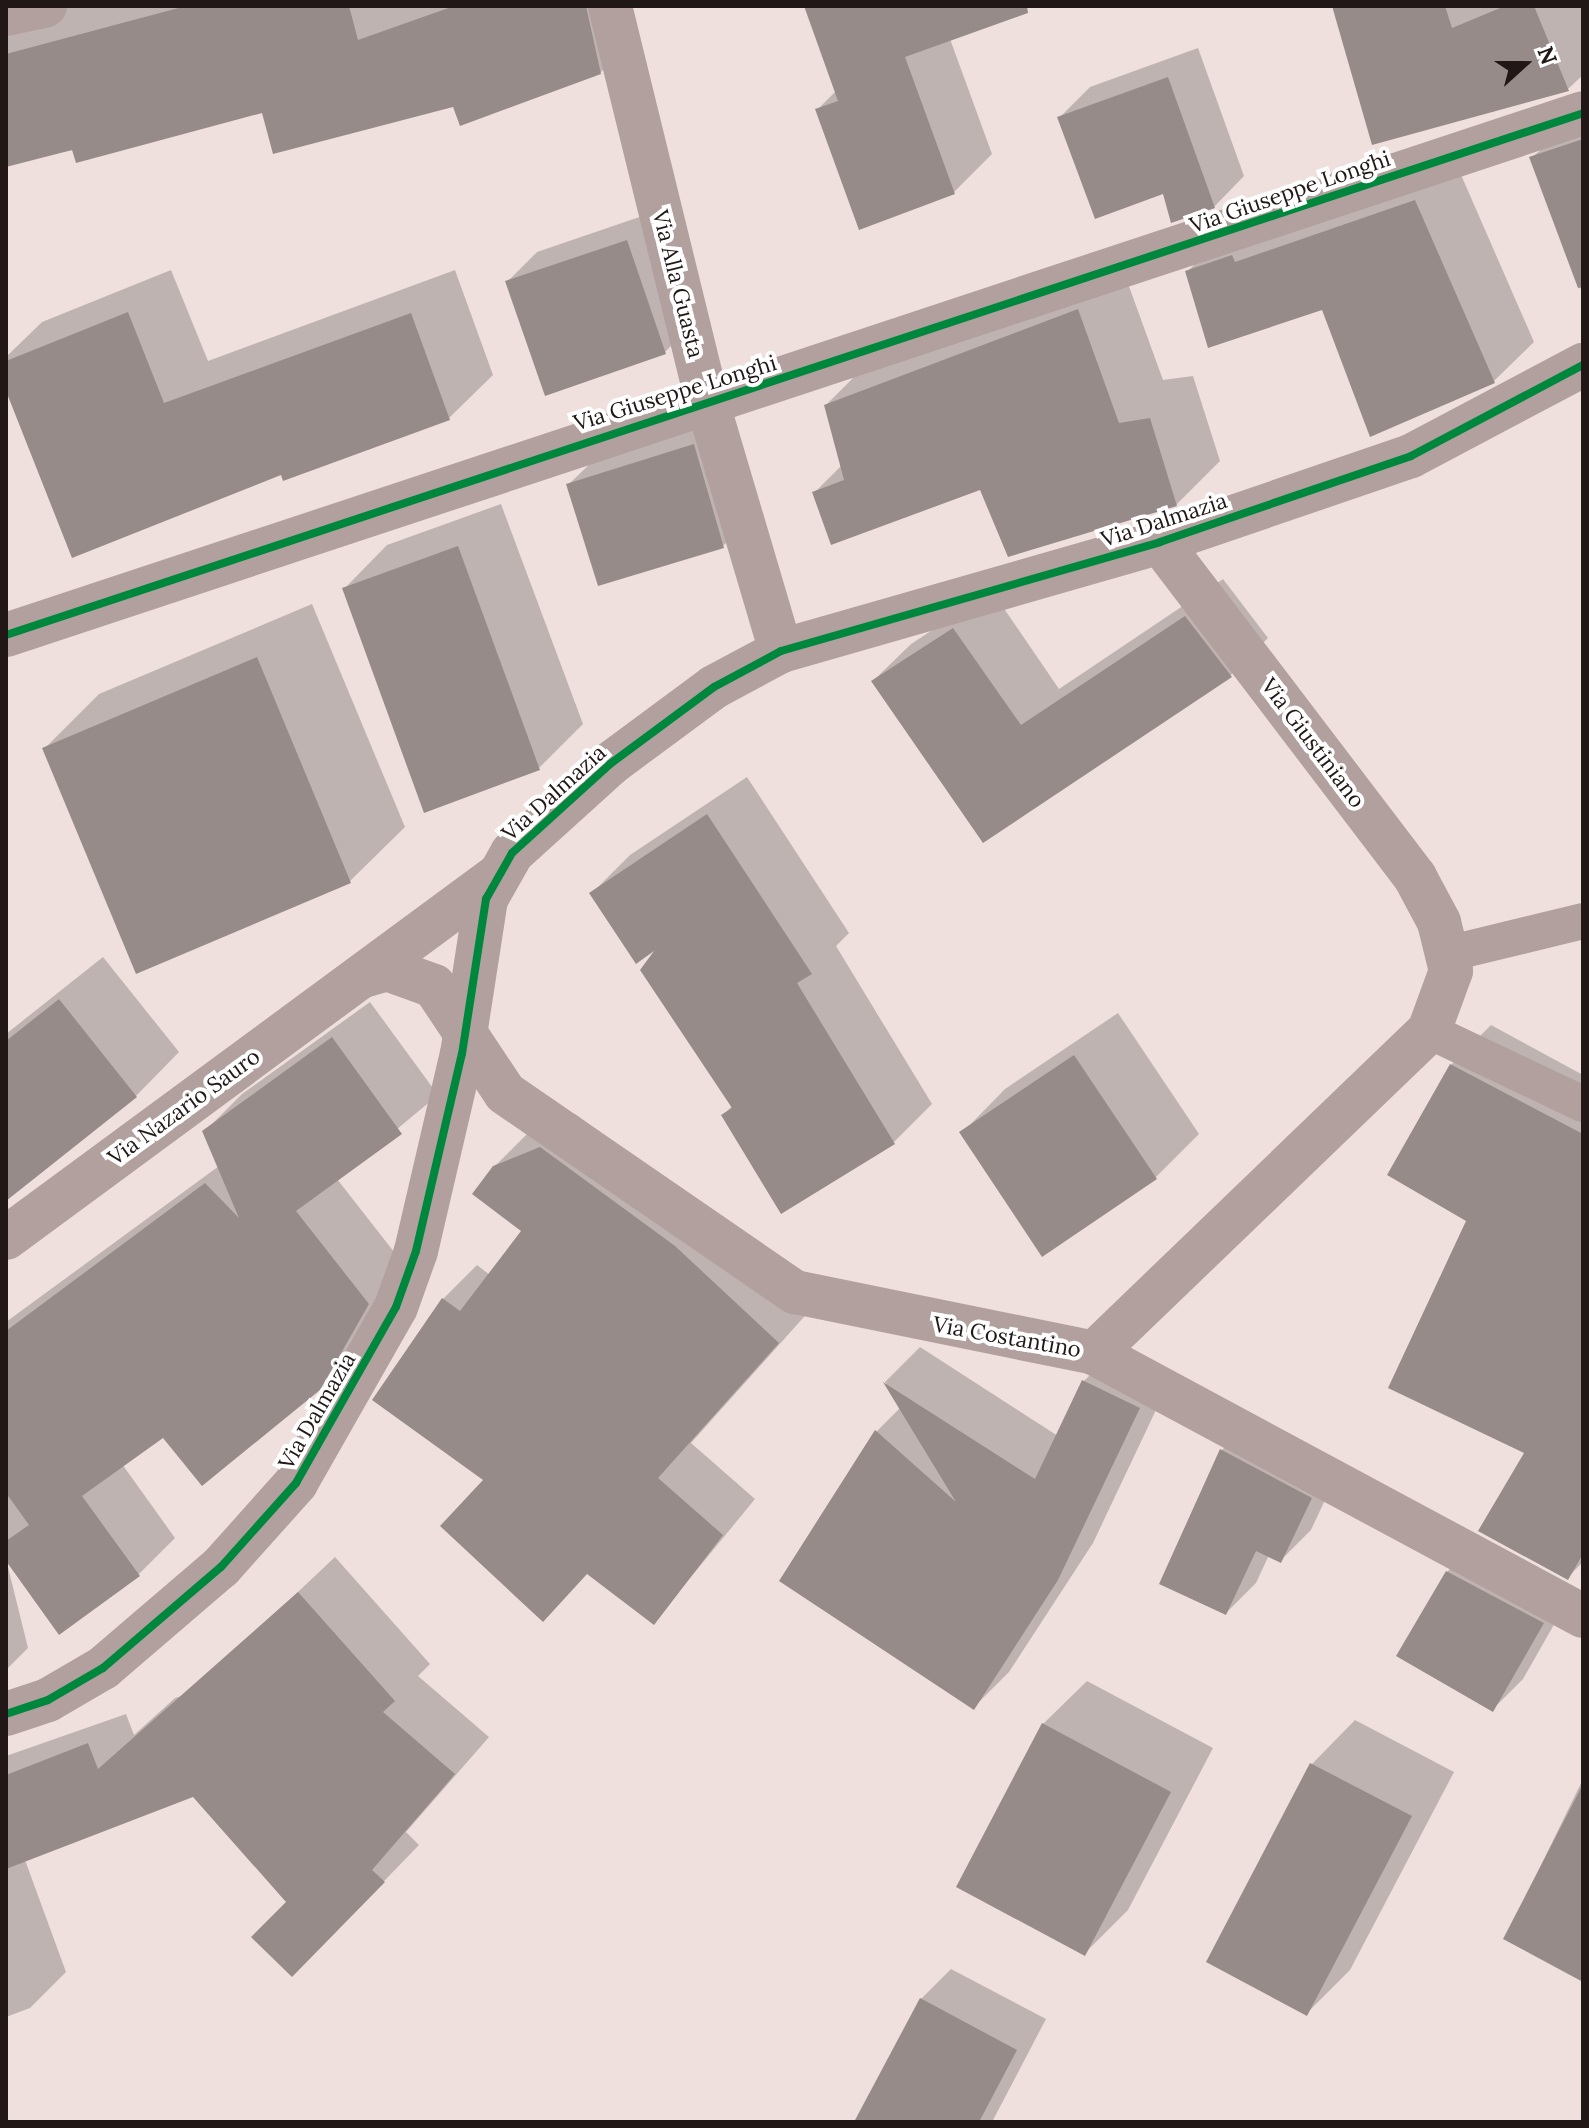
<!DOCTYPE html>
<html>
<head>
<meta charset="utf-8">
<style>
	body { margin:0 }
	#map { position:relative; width:1589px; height:2128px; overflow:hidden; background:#efe0de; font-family:Lora,serif }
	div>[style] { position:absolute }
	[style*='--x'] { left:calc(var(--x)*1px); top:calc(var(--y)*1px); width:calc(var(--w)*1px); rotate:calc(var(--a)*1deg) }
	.shadow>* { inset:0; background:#0003 }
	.building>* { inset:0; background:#978b8a }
	.lane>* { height:36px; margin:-18px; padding:0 18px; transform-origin:18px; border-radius:18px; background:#b1a09e }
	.street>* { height:44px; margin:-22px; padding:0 22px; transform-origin:22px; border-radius:22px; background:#b1a09e }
	.cycleway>* { height:8px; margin:-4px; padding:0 4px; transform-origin:4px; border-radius:4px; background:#00873e }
	span { translate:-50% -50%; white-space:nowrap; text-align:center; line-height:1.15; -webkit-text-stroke:8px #fff; paint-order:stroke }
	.street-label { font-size:22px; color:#211716 }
	.frame { position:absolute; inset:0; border:8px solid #211716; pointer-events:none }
	.north { position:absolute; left:1485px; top:24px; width:80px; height:80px; -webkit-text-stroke:6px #fff; paint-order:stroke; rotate:69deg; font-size:22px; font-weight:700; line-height:32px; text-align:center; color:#211716 }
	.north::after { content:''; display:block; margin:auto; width:28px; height:36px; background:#211716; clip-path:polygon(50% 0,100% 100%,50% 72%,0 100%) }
</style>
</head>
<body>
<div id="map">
	<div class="shadow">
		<i style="clip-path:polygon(626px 6px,633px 40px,600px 73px,454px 105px,264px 110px,6px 164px,6px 22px,69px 6px)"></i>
		<i style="clip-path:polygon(806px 6px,986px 6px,950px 39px,992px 154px,954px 192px,817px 110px,836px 91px)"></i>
		<i style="clip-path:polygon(1334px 6px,1583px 6px,1583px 75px,1568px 89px,1373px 142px)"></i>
		<i style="clip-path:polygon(1198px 48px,1244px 176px,1214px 207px,1164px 191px,1060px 117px,1090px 87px)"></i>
		<i style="clip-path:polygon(1583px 115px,1583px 295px,1531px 158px)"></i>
		<i style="clip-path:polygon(1455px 161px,1534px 342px,1494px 381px,1323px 308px,1187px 272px,1227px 232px)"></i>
		<i style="clip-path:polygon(657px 211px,695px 322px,665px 352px,507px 282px,537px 252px)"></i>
		<i style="clip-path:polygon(1122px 267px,1163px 380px,1193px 376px,1220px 461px,1176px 505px,981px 487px,815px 492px,842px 465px,826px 405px,869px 362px)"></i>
		<i style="clip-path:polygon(171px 270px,208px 361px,455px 270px,493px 375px,449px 418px,282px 473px,6px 385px,6px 357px,42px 322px)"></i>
		<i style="clip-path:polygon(724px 415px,753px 516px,723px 546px,568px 485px,599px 455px)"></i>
		<i style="clip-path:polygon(501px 504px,583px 724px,539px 768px,344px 589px,387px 545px)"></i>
		<i style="clip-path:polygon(1223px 579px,1268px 638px,1230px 676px,983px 840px,873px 681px,911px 644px,992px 591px,1059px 689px)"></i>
		<i style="clip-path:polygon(312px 604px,405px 827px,350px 881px,44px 749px,99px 694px)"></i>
		<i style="clip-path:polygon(747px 777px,849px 933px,836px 946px,932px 1104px,894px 1142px,723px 1115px,732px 1106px,662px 944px,591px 894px,630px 855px)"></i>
		<i style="clip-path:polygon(103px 957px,179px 1052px,136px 1096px,6px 1174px,6px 1034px)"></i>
		<i style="clip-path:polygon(370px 1002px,438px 1095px,337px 1179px,405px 1266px,357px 1350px,319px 1388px,164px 1435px,122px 1464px,175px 1538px,138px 1575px,6px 1558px,6px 1322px,219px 1166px,204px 1132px,242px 1094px)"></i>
		<i style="clip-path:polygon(1118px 1013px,1199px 1134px,1156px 1177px,1042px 1254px,962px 1133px,1005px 1089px)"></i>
		<i style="clip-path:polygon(1491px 1025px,1583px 1075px,1583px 1562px,1568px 1577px,1526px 1452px,1469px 1220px,1451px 1065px)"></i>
		<i style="clip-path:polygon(575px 1114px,709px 1212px,812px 1308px,691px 1443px,755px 1499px,654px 1622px,486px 1480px,443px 1299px,477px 1265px,490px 1275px,524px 1231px,494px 1167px,529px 1132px)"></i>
		<i style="clip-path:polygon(1119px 1346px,1174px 1372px,1093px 1543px,1009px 1672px,974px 1707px,782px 1580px,877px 1431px,901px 1407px,885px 1382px,920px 1347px,1058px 1436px,1084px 1381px)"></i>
		<i style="clip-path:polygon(1252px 1420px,1340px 1468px,1311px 1530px,1281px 1560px,1269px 1555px,1256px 1583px,1226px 1613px,1222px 1450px)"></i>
		<i style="clip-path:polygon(1478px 1542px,1572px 1593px,1523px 1679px,1493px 1709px,1447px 1572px)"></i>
		<i style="clip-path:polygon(335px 1557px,430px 1664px,418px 1676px,489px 1737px,406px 1832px,419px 1845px,328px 1939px,194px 1795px,25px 1860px,66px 1972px,30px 2008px,6px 2017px,6px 1756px,126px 1714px,134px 1735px,175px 1698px,254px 1674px,265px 1623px)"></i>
		<i style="clip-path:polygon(6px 1559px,28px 1648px,6px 1670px)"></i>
		<i style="clip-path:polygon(1087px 1681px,1213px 1748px,1128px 1910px,1085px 1953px,1043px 1724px)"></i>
		<i style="clip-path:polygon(1355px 1720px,1454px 1772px,1350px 1970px,1306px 2014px,1208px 1961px,1312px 1764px)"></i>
		<i style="clip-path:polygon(1583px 1779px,1583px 1980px,1505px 1939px)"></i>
		<i style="clip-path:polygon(951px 1969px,1046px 2019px,992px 2122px,857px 2122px,921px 1999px)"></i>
	</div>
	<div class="building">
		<i style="clip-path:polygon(186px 6px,349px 6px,358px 40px,454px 6px,586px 6px,601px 74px,460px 126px,453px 107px,273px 154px,262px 113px,76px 163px,72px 150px,6px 167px,6px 54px)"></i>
		<i style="clip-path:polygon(804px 6px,1027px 6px,1028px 13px,905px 57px,955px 194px,859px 230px,815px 109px,838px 101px)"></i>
		<i style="clip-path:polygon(1332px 6px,1445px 6px,1452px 28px,1505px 6px,1534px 6px,1569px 91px,1372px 145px)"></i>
		<i style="clip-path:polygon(1168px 77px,1215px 208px,1171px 223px,1163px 194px,1095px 219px,1057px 117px)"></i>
		<i style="clip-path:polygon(1583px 139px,1583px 287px,1578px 288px,1529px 157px)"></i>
		<i style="clip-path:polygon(1415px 200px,1495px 383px,1370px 437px,1322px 310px,1208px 348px,1185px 271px,1232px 255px,1235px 262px)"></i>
		<i style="clip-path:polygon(627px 240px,666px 354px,545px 396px,505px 281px)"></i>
		<i style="clip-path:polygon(1078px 309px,1119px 423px,1150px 418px,1177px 506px,1008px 557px,980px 490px,831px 545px,812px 492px,844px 480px,824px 405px)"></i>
		<i style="clip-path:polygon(128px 312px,164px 403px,411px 313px,450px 420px,283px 481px,281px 475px,72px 558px,6px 391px,6px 361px)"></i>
		<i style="clip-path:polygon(694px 444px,724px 548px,598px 586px,566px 484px)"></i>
		<i style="clip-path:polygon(458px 546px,540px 770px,424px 813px,342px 588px)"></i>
		<i style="clip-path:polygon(1185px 616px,1232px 677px,983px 843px,871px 681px,953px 628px,1021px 725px)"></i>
		<i style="clip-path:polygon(257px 657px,351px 883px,136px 974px,42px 748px)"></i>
		<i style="clip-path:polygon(707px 814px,812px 974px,797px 983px,895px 1144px,781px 1214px,721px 1115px,732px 1108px,640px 970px,654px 951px,636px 964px,589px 893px)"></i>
		<i style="clip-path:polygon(59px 999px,137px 1097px,6px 1201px,6px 1041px)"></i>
		<i style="clip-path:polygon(332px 1037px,402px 1134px,296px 1211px,369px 1304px,320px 1390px,202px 1486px,163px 1438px,82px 1496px,140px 1576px,59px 1635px,6px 1561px,6px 1541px,29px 1525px,6px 1493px,6px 1331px,205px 1183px,239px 1218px,202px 1131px)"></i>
		<i style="clip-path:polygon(1074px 1055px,1157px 1179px,1042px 1257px,959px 1132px)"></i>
		<i style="clip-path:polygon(1450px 1064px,1583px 1134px,1583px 1554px,1568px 1580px,1478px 1531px,1524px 1453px,1388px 1388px,1466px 1221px,1387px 1175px)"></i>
		<i style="clip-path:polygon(540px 1147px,675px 1246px,779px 1343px,658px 1478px,723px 1535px,654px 1625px,587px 1574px,543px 1622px,440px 1526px,483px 1480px,372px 1400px,442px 1298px,460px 1311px,521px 1231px,472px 1194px,493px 1166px)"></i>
		<i style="clip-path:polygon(1082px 1380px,1140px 1408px,1058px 1580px,974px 1710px,779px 1581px,875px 1430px,956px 1502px,883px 1382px,1035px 1479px)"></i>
		<i style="clip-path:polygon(1220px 1449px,1312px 1498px,1281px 1563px,1256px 1551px,1226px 1615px,1159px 1584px)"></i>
		<i style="clip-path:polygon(1446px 1571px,1544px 1623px,1493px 1712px,1396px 1656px)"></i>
		<i style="clip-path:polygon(298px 1592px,395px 1701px,383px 1712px,455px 1774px,372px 1870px,385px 1882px,292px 1977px,251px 1937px,286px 1902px,193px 1797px,6px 1869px,6px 1775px,88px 1743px,98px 1769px)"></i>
		<i style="clip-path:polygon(1042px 1723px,1171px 1792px,1085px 1956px,956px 1887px)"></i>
		<i style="clip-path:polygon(1310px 1763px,1412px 1816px,1307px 2016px,1206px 1962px)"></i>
		<i style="clip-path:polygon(1583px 1784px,1583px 1982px,1503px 1939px)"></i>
		<i style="clip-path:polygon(920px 1998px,1017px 2050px,979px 2122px,854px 2122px)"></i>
	</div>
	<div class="lane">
		<i style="--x:1447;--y:954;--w:140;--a:-13.6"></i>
		<i style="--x:1429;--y:1031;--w:170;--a:25.4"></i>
	</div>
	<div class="street">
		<i style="--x:610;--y:6;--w:404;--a:76.2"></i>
		<i style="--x:706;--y:398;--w:264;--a:73.5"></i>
		<i style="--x:6;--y:14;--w:40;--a:-12"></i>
		<i style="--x:6;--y:635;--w:1661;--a:-18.31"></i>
		<i style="--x:363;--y:976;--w:25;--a:-16"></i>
		<i style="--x:387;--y:969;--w:50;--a:19.9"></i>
		<i style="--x:434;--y:986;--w:128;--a:56.4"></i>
		<i style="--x:505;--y:1093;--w:352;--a:34.5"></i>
		<i style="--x:795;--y:1292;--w:305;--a:11.5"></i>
		<i style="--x:1094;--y:1353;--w:555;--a:28.27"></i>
		<i style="--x:6;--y:1238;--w:609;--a:-36.38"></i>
		<i style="--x:1094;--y:1353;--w:465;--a:-43.9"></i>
		<i style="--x:1429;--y:1031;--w:64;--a:-69.9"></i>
		<i style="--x:1451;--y:971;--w:50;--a:-103.8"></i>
		<i style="--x:1439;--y:922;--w:51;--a:-118.1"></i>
		<i style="--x:1415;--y:877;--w:421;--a:-127.3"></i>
		<i style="--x:6;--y:1714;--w:44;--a:-18.4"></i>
		<i style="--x:48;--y:1700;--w:64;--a:-30.2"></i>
		<i style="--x:103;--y:1668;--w:155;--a:-40.6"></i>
		<i style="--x:221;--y:1567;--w:113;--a:-48.2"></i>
		<i style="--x:296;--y:1483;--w:202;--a:-60.4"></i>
		<i style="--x:396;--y:1307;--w:59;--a:-70.3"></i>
		<i style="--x:416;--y:1251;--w:202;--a:-76.9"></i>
		<i style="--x:462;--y:1054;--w:157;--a:-81.2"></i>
		<i style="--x:486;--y:899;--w:53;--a:-60.5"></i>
		<i style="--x:512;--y:853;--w:132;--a:-42.2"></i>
		<i style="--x:610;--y:764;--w:129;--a:-36.5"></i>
		<i style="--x:714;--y:687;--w:76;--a:-28.2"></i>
		<i style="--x:781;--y:651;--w:394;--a:-16"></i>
		<i style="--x:1160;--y:542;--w:265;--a:-18.9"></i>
		<i style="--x:1411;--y:456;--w:195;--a:-27.9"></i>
	</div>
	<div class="cycleway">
		<i style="--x:6;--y:635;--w:1661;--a:-18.31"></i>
		<i style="--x:6;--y:1714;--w:44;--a:-18.4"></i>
		<i style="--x:48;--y:1700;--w:64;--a:-30.2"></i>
		<i style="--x:103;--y:1668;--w:155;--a:-40.6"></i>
		<i style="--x:221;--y:1567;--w:113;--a:-48.2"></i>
		<i style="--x:296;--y:1483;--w:202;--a:-60.4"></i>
		<i style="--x:396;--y:1307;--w:59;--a:-70.3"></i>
		<i style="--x:416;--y:1251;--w:202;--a:-76.9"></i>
		<i style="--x:462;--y:1054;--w:157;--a:-81.2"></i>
		<i style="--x:486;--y:899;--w:53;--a:-60.5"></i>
		<i style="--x:512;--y:853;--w:132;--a:-42.2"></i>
		<i style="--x:610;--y:764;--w:129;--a:-36.5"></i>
		<i style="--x:714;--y:687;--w:76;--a:-28.2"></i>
		<i style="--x:781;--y:651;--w:394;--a:-16"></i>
		<i style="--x:1160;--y:542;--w:265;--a:-18.9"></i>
		<i style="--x:1411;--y:456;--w:195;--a:-27.9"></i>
	</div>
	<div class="street-label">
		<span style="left:1290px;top:192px;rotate:-19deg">Via Giuseppe Longhi</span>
		<span style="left:678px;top:284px;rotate:76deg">Via Alla Guasta</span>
		<span style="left:675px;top:393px;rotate:-17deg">Via Giuseppe Longhi</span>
		<span style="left:1164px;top:520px;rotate:-18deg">Via Dalmazia</span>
		<span style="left:1313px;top:743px;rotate:53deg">Via Giustiniano</span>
		<span style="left:554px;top:793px;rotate:-42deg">Via Dalmazia</span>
		<span style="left:184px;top:1107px;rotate:-36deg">Via Nazario Sauro</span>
		<span style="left:1007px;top:1337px;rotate:10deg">Via Costantino</span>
		<span style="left:317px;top:1411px;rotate:-60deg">Via Dalmazia</span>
	</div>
	<div class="frame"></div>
	<div class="north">N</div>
</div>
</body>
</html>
